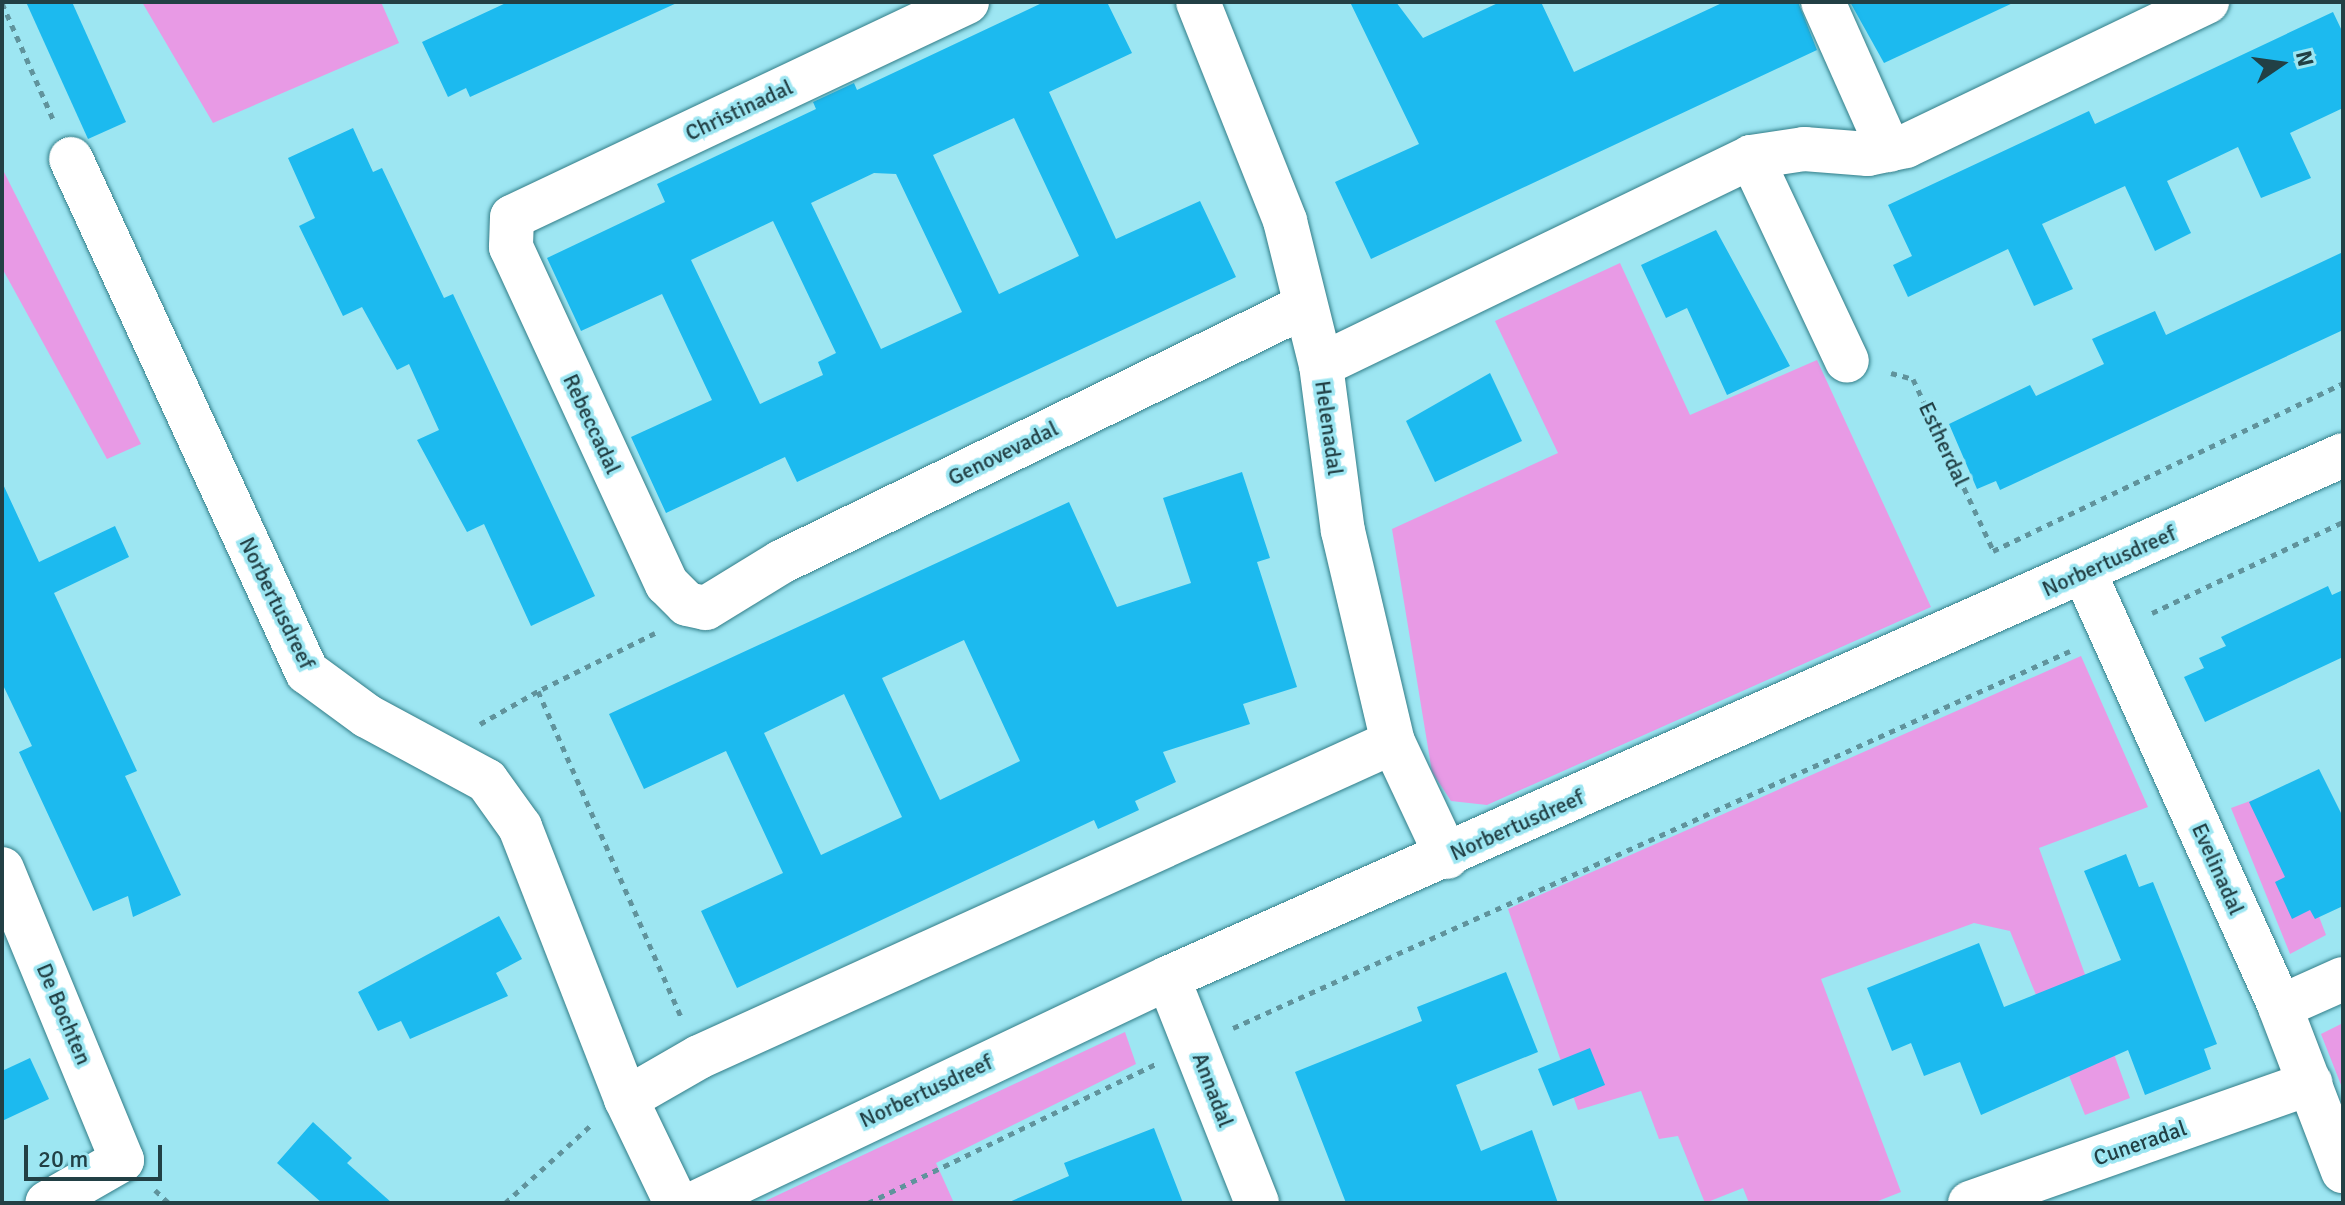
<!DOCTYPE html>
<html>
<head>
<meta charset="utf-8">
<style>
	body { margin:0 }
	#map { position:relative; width:2345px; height:1205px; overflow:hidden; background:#9de6f2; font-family:Signika,sans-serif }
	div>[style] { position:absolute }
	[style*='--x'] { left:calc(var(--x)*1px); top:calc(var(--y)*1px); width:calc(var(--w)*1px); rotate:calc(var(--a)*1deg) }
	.green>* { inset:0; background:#e89ae5 }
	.building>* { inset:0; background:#1cbaef }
	.path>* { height:5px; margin-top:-2.5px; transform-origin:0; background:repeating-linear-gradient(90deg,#60939c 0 6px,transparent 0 12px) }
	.roads { filter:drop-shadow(0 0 2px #327d88) drop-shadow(0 0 2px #327d88) }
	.minor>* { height:44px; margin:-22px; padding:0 22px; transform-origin:22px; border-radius:22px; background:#fff }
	span { translate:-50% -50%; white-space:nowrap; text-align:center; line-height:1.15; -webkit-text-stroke:7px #9de6f2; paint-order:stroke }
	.street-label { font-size:22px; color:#224045 }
	.frame { position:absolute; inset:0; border:4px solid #224045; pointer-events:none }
	.north { position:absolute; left:2241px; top:24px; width:80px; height:80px; -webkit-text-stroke:6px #9de6f2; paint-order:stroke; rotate:77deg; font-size:22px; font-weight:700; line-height:32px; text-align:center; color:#224045 }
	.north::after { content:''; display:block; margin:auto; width:28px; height:36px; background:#224045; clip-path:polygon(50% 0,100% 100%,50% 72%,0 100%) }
	.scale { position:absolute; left:24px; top:1145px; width:138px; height:36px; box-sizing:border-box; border:4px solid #224045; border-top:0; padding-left:10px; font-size:24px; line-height:28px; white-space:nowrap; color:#224045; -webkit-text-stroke:6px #9de6f2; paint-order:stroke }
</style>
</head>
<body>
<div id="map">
	<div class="green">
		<i style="clip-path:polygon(142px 2px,381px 2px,399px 43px,213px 123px)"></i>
		<i style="clip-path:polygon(2px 168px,141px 444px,107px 459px,2px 268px)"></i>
		<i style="clip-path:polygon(1620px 263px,1690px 415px,1817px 360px,1931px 607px,1487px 805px,1451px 801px,1432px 772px,1392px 529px,1558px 453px,1495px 321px)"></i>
		<i style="clip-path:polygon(2081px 656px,2148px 807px,2039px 848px,2130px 1098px,2085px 1115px,2010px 931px,1974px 923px,1821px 979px,1901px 1192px,1873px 1203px,1749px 1203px,1743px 1188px,1705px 1203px,1678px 1136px,1659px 1139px,1641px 1091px,1578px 1110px,1508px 909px)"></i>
		<i style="clip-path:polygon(2272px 793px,2326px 935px,2290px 954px,2231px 808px)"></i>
		<i style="clip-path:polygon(2343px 1023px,2343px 1090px,2321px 1034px)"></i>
		<i style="clip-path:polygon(1125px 1032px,1136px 1064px,936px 1163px,954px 1203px,761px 1203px)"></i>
	</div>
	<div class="building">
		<i style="clip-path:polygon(26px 2px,72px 2px,126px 122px,88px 139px)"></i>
		<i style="clip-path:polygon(508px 2px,679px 2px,470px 97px,466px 88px,448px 97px,422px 42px)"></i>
		<i style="clip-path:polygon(evenodd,1044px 2px,1107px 2px,1132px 53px,1049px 92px,1116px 239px,1200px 201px,1236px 277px,797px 482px,785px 457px,666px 513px,631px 437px,712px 400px,662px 294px,581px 331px,547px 258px,665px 202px,657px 184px,816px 109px,813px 102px,854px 83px,857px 90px,1044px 2px,1014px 118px,1079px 256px,999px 294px,933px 155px,1014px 118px,1044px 2px,874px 173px,896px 174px,962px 312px,881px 349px,811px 203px,874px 173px,1044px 2px,773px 221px,836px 353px,818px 362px,823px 375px,760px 404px,691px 260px,773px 221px)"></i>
		<i style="clip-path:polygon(1350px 2px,1396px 2px,1423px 38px,1500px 2px,1541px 2px,1574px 72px,1724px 2px,1798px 2px,1817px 50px,1371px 259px,1335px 182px,1419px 144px)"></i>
		<i style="clip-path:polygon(1850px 2px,2015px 2px,1884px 63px)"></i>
		<i style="clip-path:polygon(2333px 12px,2343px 33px,2343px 108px,2290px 133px,2311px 178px,2261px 198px,2238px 147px,2167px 181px,2191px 233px,2155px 251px,2125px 186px,2042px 224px,2073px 289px,2034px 306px,2008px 249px,1908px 297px,1893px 265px,1912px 256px,1888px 205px,2089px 111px,2095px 124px)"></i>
		<i style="clip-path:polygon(353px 128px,373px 172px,382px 168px,444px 298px,453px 294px,595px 596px,531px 626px,484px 524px,467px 532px,417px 440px,439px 430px,409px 364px,397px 370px,362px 307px,343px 316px,299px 226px,315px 218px,288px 158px)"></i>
		<i style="clip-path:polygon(1716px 230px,1790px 366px,1727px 395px,1687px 308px,1666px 318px,1641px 265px)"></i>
		<i style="clip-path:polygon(2343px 252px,2343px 330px,2000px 490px,1996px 481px,1977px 489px,1949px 424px,2030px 385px,2036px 396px,2104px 364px,2092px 339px,2155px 311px,2166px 335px)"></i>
		<i style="clip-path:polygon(1490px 373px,1522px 441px,1435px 482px,1406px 421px)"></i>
		<i style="clip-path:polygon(evenodd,1242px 472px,1270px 558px,1257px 562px,1297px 687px,1243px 704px,1250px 724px,1163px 752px,1176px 782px,1135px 801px,1139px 810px,1098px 829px,1094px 820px,737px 988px,701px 911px,783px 873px,726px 751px,644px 789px,609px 714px,1069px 502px,1117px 607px,1191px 583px,1163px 498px,1242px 472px,964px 640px,1020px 761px,940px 800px,882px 678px,964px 640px,1242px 472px,844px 694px,902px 817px,821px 855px,764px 733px,844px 694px)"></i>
		<i style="clip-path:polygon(2px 482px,39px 562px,115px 526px,129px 557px,54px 593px,137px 771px,125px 776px,181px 895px,133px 917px,128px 896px,93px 911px,19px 752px,32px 746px,2px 683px)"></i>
		<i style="clip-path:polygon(2328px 586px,2332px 595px,2343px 590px,2343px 657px,2205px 722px,2184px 677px,2204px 668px,2199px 658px,2226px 646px,2221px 637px)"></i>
		<i style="clip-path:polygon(2319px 769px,2343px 817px,2343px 906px,2315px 919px,2310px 910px,2292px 919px,2275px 882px,2285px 877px,2249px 802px)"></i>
		<i style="clip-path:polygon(2126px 854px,2139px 887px,2153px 882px,2186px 964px,2217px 1044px,2204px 1049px,2211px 1069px,2145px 1095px,2128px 1050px,1981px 1115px,1960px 1062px,1924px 1076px,1911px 1043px,1892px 1051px,1867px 988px,1979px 943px,2004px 1007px,2121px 960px,2084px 871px)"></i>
		<i style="clip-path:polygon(499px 916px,522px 959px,496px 973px,508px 996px,410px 1039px,401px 1021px,378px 1031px,358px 992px)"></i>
		<i style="clip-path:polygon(1506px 972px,1538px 1052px,1456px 1085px,1481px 1151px,1532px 1130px,1558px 1203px,1346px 1203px,1295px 1072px,1422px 1021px,1417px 1007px)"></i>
		<i style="clip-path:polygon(1590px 1048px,1605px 1085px,1553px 1106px,1538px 1069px)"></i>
		<i style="clip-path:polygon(30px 1058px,49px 1099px,2px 1121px,2px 1071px)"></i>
		<i style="clip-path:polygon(313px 1122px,352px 1158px,347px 1163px,392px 1203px,322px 1203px,277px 1163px)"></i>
		<i style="clip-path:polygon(1154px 1128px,1183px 1203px,1007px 1203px,1069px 1176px,1064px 1163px)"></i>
	</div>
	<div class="path">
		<i style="--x:2;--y:3;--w:127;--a:66.3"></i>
		<i style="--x:1891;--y:373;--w:23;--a:15"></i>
		<i style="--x:1913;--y:379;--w:191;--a:64.9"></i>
		<i style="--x:1993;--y:551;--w:388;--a:-25.6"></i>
		<i style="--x:2152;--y:613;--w:212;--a:-25.5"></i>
		<i style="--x:655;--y:633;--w:131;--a:153.6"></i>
		<i style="--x:538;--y:691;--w:355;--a:66.3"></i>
		<i style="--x:480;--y:724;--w:67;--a:-29.6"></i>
		<i style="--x:1233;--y:1028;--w:918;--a:-24.25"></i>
		<i style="--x:155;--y:1190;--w:19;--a:43"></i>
		<i style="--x:505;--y:1203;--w:115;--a:-42.2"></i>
		<i style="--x:868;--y:1203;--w:319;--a:-25.8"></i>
	</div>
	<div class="roads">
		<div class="minor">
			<i style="--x:967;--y:2;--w:503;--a:154.71"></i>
			<i style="--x:512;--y:217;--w:30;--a:92"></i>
			<i style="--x:511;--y:247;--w:371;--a:65.2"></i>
			<i style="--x:667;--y:584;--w:28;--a:45"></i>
			<i style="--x:687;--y:604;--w:19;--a:12"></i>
			<i style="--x:706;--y:608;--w:88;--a:-31.5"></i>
			<i style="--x:781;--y:562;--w:583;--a:-26.04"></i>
			<i style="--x:1198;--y:2;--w:236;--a:68.3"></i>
			<i style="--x:1285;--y:221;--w:148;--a:76"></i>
			<i style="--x:1321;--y:365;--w:167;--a:82.5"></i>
			<i style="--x:1343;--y:531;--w:217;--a:76.7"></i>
			<i style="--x:1393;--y:742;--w:127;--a:64.8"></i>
			<i style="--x:1823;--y:2;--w:162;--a:66"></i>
			<i style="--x:1751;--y:157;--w:225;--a:64.8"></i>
			<i style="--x:71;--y:159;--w:565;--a:65.3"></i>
			<i style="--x:307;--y:672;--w:74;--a:36.3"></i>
			<i style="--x:367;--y:716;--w:136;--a:28.4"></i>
			<i style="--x:487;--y:781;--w:57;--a:54.3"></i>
			<i style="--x:520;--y:827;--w:292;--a:68.7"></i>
			<i style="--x:626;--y:1099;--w:115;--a:64.3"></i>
			<i style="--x:1321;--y:365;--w:478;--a:-25.8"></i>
			<i style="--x:1751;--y:157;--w:54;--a:-8.6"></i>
			<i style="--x:1804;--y:149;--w:64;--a:4.5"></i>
			<i style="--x:1868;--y:154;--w:39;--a:-12"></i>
			<i style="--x:1906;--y:146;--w:334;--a:-25.6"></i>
			<i style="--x:2084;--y:572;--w:477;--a:65.7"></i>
			<i style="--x:2280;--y:1007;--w:176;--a:69"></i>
			<i style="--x:2;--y:869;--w:315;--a:67.6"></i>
			<i style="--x:122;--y:1160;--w:86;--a:150.2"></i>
			<i style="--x:1168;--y:978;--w:242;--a:68.4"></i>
			<i style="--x:2280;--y:1007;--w:69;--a:-24"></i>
			<i style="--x:626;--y:1099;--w:84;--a:-29.9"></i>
			<i style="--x:699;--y:1057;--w:762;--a:-24.41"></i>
			<i style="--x:695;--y:1203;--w:524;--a:-25.44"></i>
			<i style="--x:1168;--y:978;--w:1286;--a:-23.99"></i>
			<i style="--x:1970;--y:1203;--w:361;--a:-19.4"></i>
		</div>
	</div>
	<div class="street-label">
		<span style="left:739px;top:110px;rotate:-25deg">Christinadal</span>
		<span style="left:592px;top:424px;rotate:65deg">Rebeccadal</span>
		<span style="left:1329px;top:428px;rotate:82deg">Helenadal</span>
		<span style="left:1944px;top:444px;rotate:65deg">Estherdal</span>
		<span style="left:1003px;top:453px;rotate:-26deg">Genovevadal</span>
		<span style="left:2109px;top:561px;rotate:-24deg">Norbertusdreef</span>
		<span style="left:277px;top:603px;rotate:64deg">Norbertusdreef</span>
		<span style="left:1517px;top:825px;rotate:-24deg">Norbertusdreef</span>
		<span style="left:2218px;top:869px;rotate:66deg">Evelinadal</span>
		<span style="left:64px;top:1014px;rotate:67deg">De Bochten</span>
		<span style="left:1213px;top:1090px;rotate:69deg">Annadal</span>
		<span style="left:926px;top:1091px;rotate:-25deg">Norbertusdreef</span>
		<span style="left:2140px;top:1143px;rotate:-19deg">Cuneradal</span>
	</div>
	<div class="frame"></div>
	<div class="north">N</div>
	<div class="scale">20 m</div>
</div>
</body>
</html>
